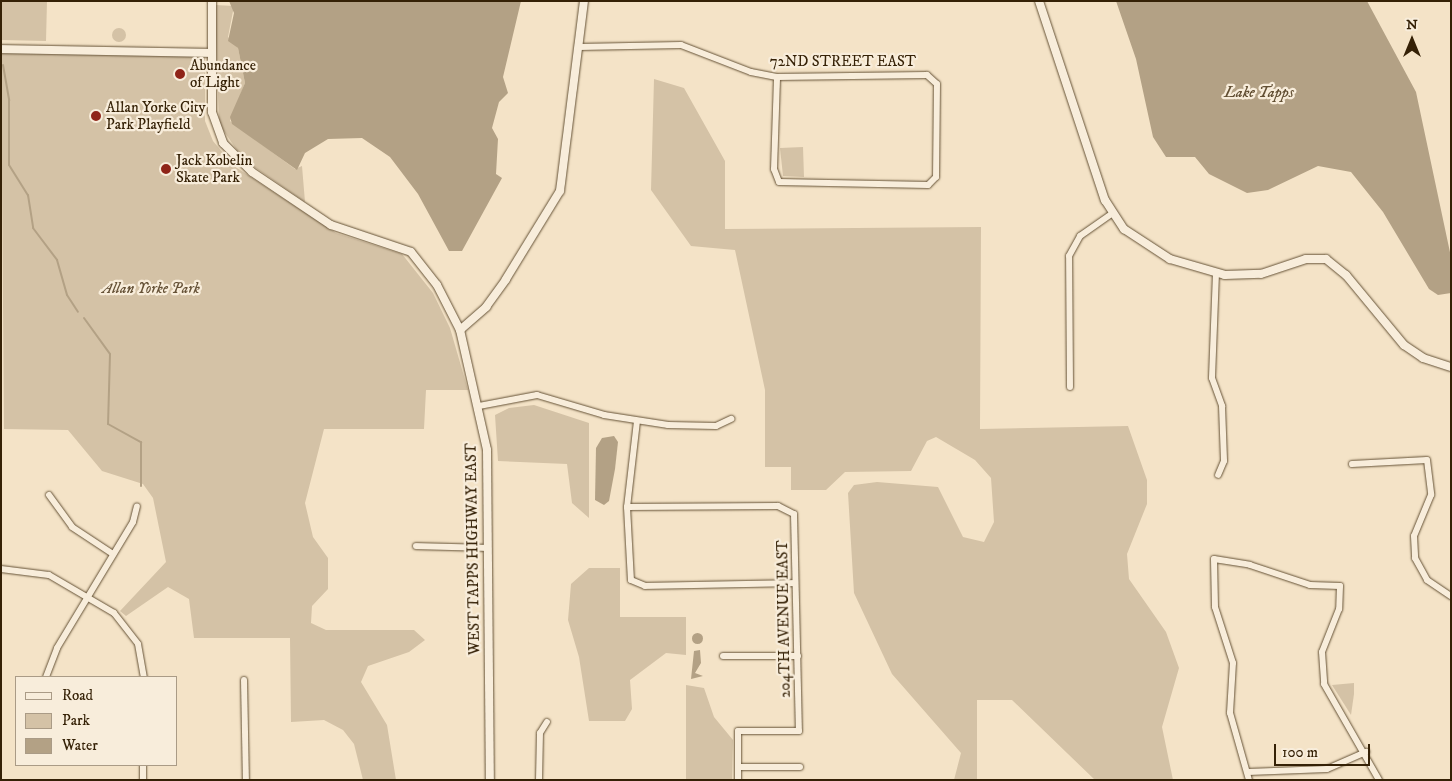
<!DOCTYPE html>
<html>
<head>
<meta charset="utf-8">
<style>
	body { margin:0 }
	#map { position:relative; width:1452px; height:781px; overflow:hidden; background:#f4e3c7; font-family:"IM FELL DW Pica",serif }
	div>[style] { position:absolute }
	[style*='--x'] { left:calc(var(--x)*1px); top:calc(var(--y)*1px); width:calc(var(--w)*1px); rotate:calc(var(--a)*1deg) }
	.green>* { inset:0; background:#d4c2a6 }
	.round { border-radius:50% }
	.water>* { inset:0; background:#b3a185 }
	.stream>* { height:2px; margin:-1px; padding:0 1px; transform-origin:1px; border-radius:1px; background:#b3a185 }
	.roads { filter:drop-shadow(0 0 1px #655236) drop-shadow(0 0 1px #655236) }
	.minor>* { height:6px; margin:-3px; padding:0 3px; transform-origin:3px; border-radius:3px; background:#f8eddb }
	.tertiary>* { height:8px; margin:-4px; padding:0 4px; transform-origin:4px; border-radius:4px; background:#f8eddb }
	.dots>* { width:14px; height:14px; translate:-50% -50%; box-sizing:border-box; border:2px solid #f8eddb; border-radius:50% }
	span { translate:-50% -50%; white-space:nowrap; text-align:center; line-height:1.15; -webkit-text-stroke:4.5px #f8eddb; paint-order:stroke }
	.street-label { font-size:15px; color:#352106 }
	.poi-label { font-size:15px; color:#352106 }
	.left { translate:0 -50%; text-align:left }
	.park-label { font-size:15px; color:#655136; font-style:italic }
	.water-label { font-size:16px; color:#614e32; font-style:italic }
	.frame { position:absolute; inset:0; border:2px solid #352106; pointer-events:none }
	.legend { position:absolute; left:15px; top:676px; width:162px; height:90px; box-sizing:border-box; background:#f8eddb; border:1px solid #aa9b86; margin:0; padding:6px 9px; list-style:none; font-size:15px; color:#352106 }
	.legend li { display:flex; align-items:center; gap:10px; height:25px }
	.legend b { width:25px; border:1px solid #aa9b86 }
	.north { position:absolute; left:1387px; top:15px; width:50px; height:50px; -webkit-text-stroke:4px #f8eddb; paint-order:stroke; rotate:0deg; font-size:14px; font-weight:700; line-height:20px; text-align:center; color:#352106 }
	.north::after { content:''; display:block; margin:auto; width:18px; height:22px; background:#352106; clip-path:polygon(50% 0,100% 100%,50% 72%,0 100%) }
	.scale { position:absolute; left:1274px; top:744px; width:96px; height:22px; box-sizing:border-box; border:2px solid #352106; border-top:0; padding-left:6px; font-size:15px; line-height:18px; white-space:nowrap; color:#352106; -webkit-text-stroke:4px #f8eddb; paint-order:stroke }
</style>
</head>
<body>
<div id="map">
	<div class="green">
		<i style="clip-path:polygon(1px 1px,47px 1px,46px 41px,1px 40px)"></i>
		<i style="clip-path:polygon(215px 5px,234px 6px,228px 37px,238px 48px,245px 83px,230px 121px,295px 169px,302px 166px,305px 202px,243px 159px,219px 124px)"></i>
		<i class="round" style="left:112px;top:28px;width:14px;height:14px"></i>
		<i style="clip-path:polygon(1px 53px,205px 56px,205px 121px,213px 141px,234px 166px,336px 233px,402px 254px,433px 293px,450px 328px,468px 390px,426px 390px,424px 429px,324px 429px,305px 503px,313px 537px,328px 558px,328px 589px,312px 606px,311px 623px,326px 630px,414px 630px,425px 640px,409px 652px,368px 666px,361px 682px,387px 725px,396px 780px,363px 780px,354px 744px,343px 730px,324px 720px,291px 722px,290px 638px,194px 638px,189px 599px,168px 587px,126px 616px,120px 611px,166px 562px,153px 498px,143px 484px,102px 471px,68px 430px,4px 429px)"></i>
		<i style="clip-path:polygon(654px 79px,684px 88px,725px 161px,725px 229px,981px 227px,980px 429px,1128px 426px,1147px 480px,1147px 504px,1127px 554px,1129px 579px,1166px 632px,1179px 668px,1162px 727px,1173px 780px,1095px 780px,1012px 700px,977px 700px,977px 780px,954px 780px,961px 753px,892px 674px,854px 593px,848px 493px,854px 485px,877px 482px,938px 487px,963px 537px,984px 542px,994px 522px,991px 478px,975px 460px,936px 437px,927px 441px,911px 471px,845px 472px,826px 490px,791px 490px,791px 467px,765px 467px,765px 390px,735px 250px,691px 246px,651px 190px)"></i>
		<i style="clip-path:polygon(803px 147px,804px 177px,783px 176px,780px 148px)"></i>
		<i style="clip-path:polygon(534px 405px,589px 423px,589px 518px,572px 503px,567px 464px,498px 461px,495px 415px,509px 408px)"></i>
		<i style="clip-path:polygon(589px 568px,620px 568px,620px 617px,686px 617px,686px 655px,666px 653px,630px 680px,632px 709px,625px 721px,589px 721px,579px 657px,568px 620px,571px 584px)"></i>
		<i style="clip-path:polygon(1354px 683px,1354px 694px,1351px 715px,1332px 685px)"></i>
		<i style="clip-path:polygon(686px 685px,704px 688px,714px 717px,733px 740px,732px 780px,686px 780px)"></i>
	</div>
	<div class="water">
		<i style="clip-path:polygon(229px 1px,521px 1px,503px 77px,508px 93px,499px 102px,492px 128px,498px 139px,496px 174px,502px 178px,462px 251px,449px 251px,418px 194px,390px 157px,362px 138px,328px 139px,305px 153px,297px 170px,232px 124px,230px 117px,245px 83px,238px 48px,228px 41px,234px 13px)"></i>
		<i style="clip-path:polygon(1116px 1px,1367px 1px,1416px 92px,1451px 257px,1451px 293px,1438px 295px,1429px 289px,1383px 212px,1351px 172px,1318px 166px,1268px 190px,1247px 193px,1209px 174px,1195px 157px,1166px 157px,1153px 137px,1136px 59px)"></i>
		<i style="clip-path:polygon(614px 436px,618px 442px,615px 469px,609px 501px,604px 505px,595px 500px,596px 448px,602px 438px)"></i>
		<i class="round" style="left:691.5px;top:632.5px;width:11px;height:11px"></i>
		<i style="clip-path:polygon(700px 650px,701px 663px,695px 673px,703px 676px,691px 679px,694px 651px)"></i>
	</div>
	<div class="stream">
		<i style="--x:3;--y:65;--w:36;--a:80"></i>
		<i style="--x:9;--y:100;--w:65;--a:90"></i>
		<i style="--x:9;--y:165;--w:36;--a:58"></i>
		<i style="--x:28;--y:195;--w:33;--a:81"></i>
		<i style="--x:33;--y:228;--w:40;--a:53"></i>
		<i style="--x:57;--y:260;--w:36;--a:74"></i>
		<i style="--x:67;--y:295;--w:20;--a:57"></i>
		<i style="--x:84;--y:318;--w:44;--a:54.2"></i>
		<i style="--x:110;--y:354;--w:70;--a:91.6"></i>
		<i style="--x:108;--y:424;--w:38;--a:29"></i>
		<i style="--x:141;--y:442;--w:44;--a:90"></i>
	</div>
	<div class="roads">
		<div class="minor">
			<i style="--x:579;--y:47;--w:102;--a:-1.1"></i>
			<i style="--x:681;--y:45;--w:75;--a:21.1"></i>
			<i style="--x:751;--y:72;--w:26;--a:11"></i>
			<i style="--x:777;--y:77;--w:150;--a:-0.8"></i>
			<i style="--x:927;--y:75;--w:13;--a:42"></i>
			<i style="--x:937;--y:84;--w:93;--a:90.6"></i>
			<i style="--x:936;--y:177;--w:11;--a:135"></i>
			<i style="--x:928;--y:185;--w:149;--a:-178.8"></i>
			<i style="--x:779;--y:182;--w:14;--a:-111"></i>
			<i style="--x:774;--y:169;--w:92;--a:-88.1"></i>
			<i style="--x:1216;--y:273;--w:105;--a:92.2"></i>
			<i style="--x:1212;--y:378;--w:30;--a:70"></i>
			<i style="--x:1222;--y:406;--w:55;--a:87.9"></i>
			<i style="--x:1224;--y:461;--w:15;--a:113"></i>
			<i style="--x:1070;--y:387;--w:131;--a:-90.4"></i>
			<i style="--x:1069;--y:256;--w:23;--a:-61"></i>
			<i style="--x:1080;--y:236;--w:39;--a:-35"></i>
			<i style="--x:479;--y:406;--w:59;--a:-10.7"></i>
			<i style="--x:537;--y:395;--w:70;--a:16.6"></i>
			<i style="--x:604;--y:415;--w:65;--a:8.9"></i>
			<i style="--x:668;--y:425;--w:48;--a:1.2"></i>
			<i style="--x:716;--y:426;--w:17;--a:-25"></i>
			<i style="--x:637;--y:421;--w:87;--a:96.6"></i>
			<i style="--x:627;--y:507;--w:73;--a:86.9"></i>
			<i style="--x:631;--y:580;--w:15;--a:23"></i>
			<i style="--x:645;--y:586;--w:150;--a:-1.1"></i>
			<i style="--x:1352;--y:464;--w:75;--a:-3.1"></i>
			<i style="--x:1427;--y:460;--w:35;--a:83"></i>
			<i style="--x:1431;--y:495;--w:44;--a:112.5"></i>
			<i style="--x:1414;--y:536;--w:22;--a:87"></i>
			<i style="--x:1415;--y:558;--w:25;--a:61"></i>
			<i style="--x:1427;--y:580;--w:29;--a:34"></i>
			<i style="--x:49;--y:495;--w:39;--a:54"></i>
			<i style="--x:72;--y:527;--w:49;--a:33.4"></i>
			<i style="--x:627;--y:507;--w:151;--a:-0.4"></i>
			<i style="--x:778;--y:506;--w:18;--a:27"></i>
			<i style="--x:794;--y:514;--w:217;--a:88.7"></i>
			<i style="--x:799;--y:731;--w:61;--a:180"></i>
			<i style="--x:738;--y:731;--w:49;--a:90"></i>
			<i style="--x:416;--y:546;--w:71;--a:1.6"></i>
			<i style="--x:1;--y:569;--w:48;--a:7.1"></i>
			<i style="--x:49;--y:575;--w:75;--a:30.3"></i>
			<i style="--x:114;--y:613;--w:39;--a:52"></i>
			<i style="--x:138;--y:644;--w:34;--a:80"></i>
			<i style="--x:723;--y:656;--w:75;--a:0"></i>
			<i style="--x:46;--y:677;--w:31;--a:-69"></i>
			<i style="--x:57;--y:648;--w:147;--a:-58.9"></i>
			<i style="--x:133;--y:522;--w:16;--a:-76"></i>
			<i style="--x:244;--y:680;--w:100;--a:88.9"></i>
			<i style="--x:143;--y:765;--w:15;--a:90"></i>
			<i style="--x:738;--y:767;--w:62;--a:0"></i>
			<i style="--x:1248;--y:772;--w:79;--a:-2.2"></i>
			<i style="--x:1327;--y:769;--w:43;--a:-23.6"></i>
			<i style="--x:539;--y:780;--w:47;--a:-88.8"></i>
			<i style="--x:540;--y:733;--w:13;--a:-58"></i>
			<i style="--x:1249;--y:780;--w:70;--a:-105.8"></i>
			<i style="--x:1230;--y:713;--w:50;--a:-86.6"></i>
			<i style="--x:1233;--y:663;--w:59;--a:-107.8"></i>
			<i style="--x:1215;--y:607;--w:48;--a:-91.2"></i>
			<i style="--x:1214;--y:559;--w:36;--a:9"></i>
			<i style="--x:1250;--y:565;--w:63;--a:18.4"></i>
			<i style="--x:1310;--y:585;--w:30;--a:2"></i>
			<i style="--x:1340;--y:586;--w:23;--a:92"></i>
			<i style="--x:1339;--y:609;--w:46;--a:111.6"></i>
			<i style="--x:1322;--y:652;--w:32;--a:86"></i>
			<i style="--x:1324;--y:684;--w:111;--a:60.2"></i>
		</div>
		<div class="tertiary">
			<i style="--x:212;--y:1;--w:111;--a:90"></i>
			<i style="--x:212;--y:112;--w:33;--a:70"></i>
			<i style="--x:223;--y:143;--w:41;--a:45"></i>
			<i style="--x:252;--y:172;--w:95;--a:33.9"></i>
			<i style="--x:331;--y:225;--w:84;--a:18.6"></i>
			<i style="--x:411;--y:252;--w:42;--a:51.8"></i>
			<i style="--x:437;--y:285;--w:51;--a:62.9"></i>
			<i style="--x:460;--y:330;--w:123;--a:77.3"></i>
			<i style="--x:487;--y:450;--w:330;--a:89.5"></i>
			<i style="--x:1039;--y:1;--w:210;--a:71.7"></i>
			<i style="--x:1105;--y:200;--w:35;--a:57"></i>
			<i style="--x:1124;--y:229;--w:55;--a:33.1"></i>
			<i style="--x:1170;--y:259;--w:57;--a:16.2"></i>
			<i style="--x:1225;--y:275;--w:36;--a:-2"></i>
			<i style="--x:1261;--y:274;--w:47;--a:-18.4"></i>
			<i style="--x:1306;--y:259;--w:20;--a:0"></i>
			<i style="--x:1326;--y:259;--w:26;--a:39"></i>
			<i style="--x:1346;--y:275;--w:91;--a:50.4"></i>
			<i style="--x:1404;--y:345;--w:23;--a:34"></i>
			<i style="--x:1423;--y:358;--w:29;--a:18"></i>
			<i style="--x:1;--y:49;--w:210;--a:1.1"></i>
			<i style="--x:460;--y:330;--w:35;--a:-41"></i>
			<i style="--x:486;--y:307;--w:34;--a:-54"></i>
			<i style="--x:506;--y:279;--w:103;--a:-58.5"></i>
			<i style="--x:560;--y:191;--w:192;--a:-82.8"></i>
		</div>
	</div>
	<div class="dots">
		<i style="left:180px;top:74px;background:#8f2418"></i>
		<i style="left:96px;top:116px;background:#8f2418"></i>
		<i style="left:166px;top:169px;background:#8f2418"></i>
	</div>
	<div class="street-label">
		<span style="left:843px;top:62px">72ND STREET EAST</span>
		<span style="left:473px;top:549px;rotate:-91deg">WEST TAPPS HIGHWAY EAST</span>
		<span style="left:784px;top:619px;rotate:-91deg">204TH AVENUE EAST</span>
	</div>
	<div class="poi-label">
		<span class="left" style="left:190px;top:74px">Abundance<br>of Light</span>
		<span class="left" style="left:106px;top:116px">Allan Yorke City<br>Park Playfield</span>
		<span class="left" style="left:176px;top:169px">Jack Kobelin<br>Skate Park</span>
	</div>
	<div class="park-label">
		<span style="left:151px;top:289px">Allan Yorke Park</span>
	</div>
	<div class="water-label">
		<span style="left:1259px;top:92px">Lake Tapps</span>
	</div>
	<div class="frame"></div>
	<ul class="legend">
	<li><b style="height:6px;background:#f8eddb"></b>Road</li>
	<li><b style="height:14px;background:#d4c2a6"></b>Park</li>
	<li><b style="height:14px;background:#b3a185"></b>Water</li>
	</ul>
	<div class="north">N</div>
	<div class="scale">100 m</div>
</div>
</body>
</html>
